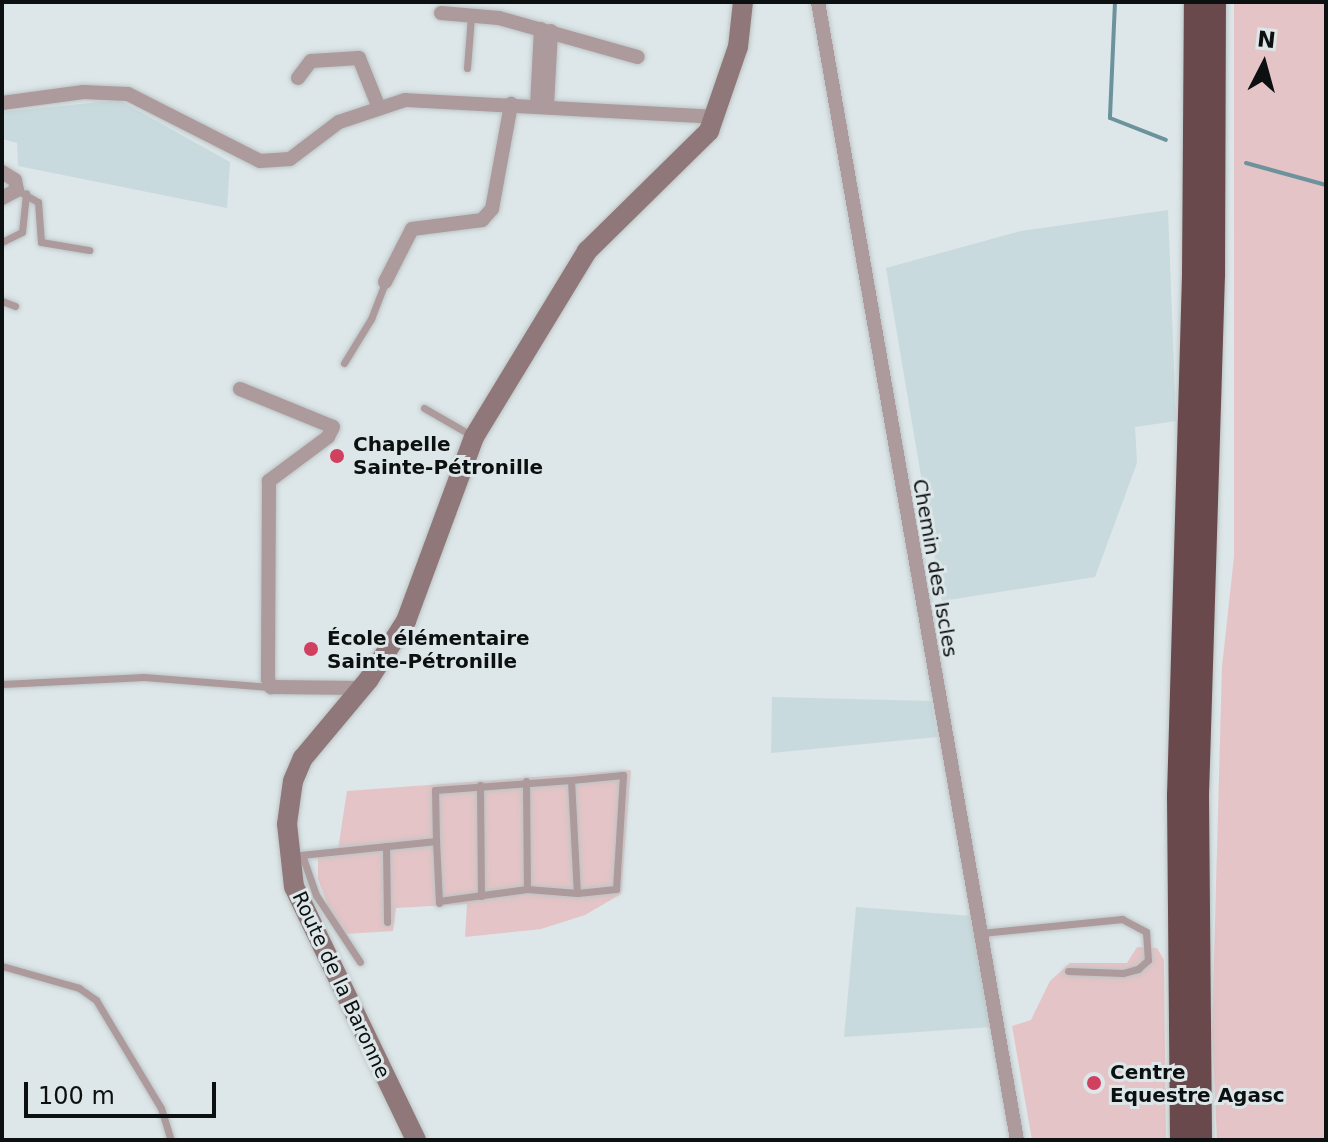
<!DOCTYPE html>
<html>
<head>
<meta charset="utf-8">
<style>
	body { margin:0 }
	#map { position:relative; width:1328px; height:1142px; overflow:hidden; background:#dde6e8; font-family:"DejaVu Sans",sans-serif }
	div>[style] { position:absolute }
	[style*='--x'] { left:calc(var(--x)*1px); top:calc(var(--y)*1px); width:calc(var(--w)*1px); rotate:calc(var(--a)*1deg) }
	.built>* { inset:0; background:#c8dadd }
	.green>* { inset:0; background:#e4c4c6 }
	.stream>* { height:4px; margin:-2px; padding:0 2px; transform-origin:2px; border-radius:2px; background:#6c939c }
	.roads { filter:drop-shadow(0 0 2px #bcc4c5) drop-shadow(0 0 2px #bcc4c5) }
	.lane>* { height:7px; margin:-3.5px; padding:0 3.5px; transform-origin:3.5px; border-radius:3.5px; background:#ac9a9c }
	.street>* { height:14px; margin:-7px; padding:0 7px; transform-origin:7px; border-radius:7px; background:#ac9a9c }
	.secondary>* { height:20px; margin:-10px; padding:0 10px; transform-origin:10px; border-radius:10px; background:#907779 }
	.highway>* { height:24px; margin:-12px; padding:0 12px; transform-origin:12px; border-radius:12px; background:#69494c }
	.dots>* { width:22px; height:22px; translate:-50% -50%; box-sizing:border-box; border:4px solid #dde6e8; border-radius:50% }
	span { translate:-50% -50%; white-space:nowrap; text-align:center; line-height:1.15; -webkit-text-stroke:6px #dde6e8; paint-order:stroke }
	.poi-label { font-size:20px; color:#0d1010; font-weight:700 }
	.left { translate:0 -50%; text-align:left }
	.street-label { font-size:20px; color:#0d1010 }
	.frame { position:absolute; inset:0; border:4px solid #0d1010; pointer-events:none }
	.north { position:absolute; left:1224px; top:24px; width:80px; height:80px; -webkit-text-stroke:6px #dde6e8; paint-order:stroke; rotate:6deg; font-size:22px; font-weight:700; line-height:32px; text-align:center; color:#0d1010 }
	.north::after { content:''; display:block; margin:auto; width:28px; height:36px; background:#0d1010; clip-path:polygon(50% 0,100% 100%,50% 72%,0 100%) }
	.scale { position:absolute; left:24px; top:1082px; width:192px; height:36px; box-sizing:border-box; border:4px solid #0d1010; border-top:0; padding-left:10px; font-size:24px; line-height:28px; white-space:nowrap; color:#0d1010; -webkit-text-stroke:6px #dde6e8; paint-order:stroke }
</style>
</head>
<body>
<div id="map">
	<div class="built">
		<i style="clip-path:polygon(119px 100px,230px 162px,227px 208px,18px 166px,17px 143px,2px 139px,2px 112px)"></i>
		<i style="clip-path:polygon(1168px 210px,1176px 421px,1135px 427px,1137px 463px,1095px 577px,942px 601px,886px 268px,1021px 231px)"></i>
		<i style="clip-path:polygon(772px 697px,931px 701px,937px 737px,771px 753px)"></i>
		<i style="clip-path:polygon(856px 907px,972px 916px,992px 1027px,844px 1037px)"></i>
	</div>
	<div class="green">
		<i style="clip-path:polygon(1234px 2px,1326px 2px,1326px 1140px,1217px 1140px,1212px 1032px,1222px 667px,1234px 557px)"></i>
		<i style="clip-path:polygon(631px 770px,621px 894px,585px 915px,541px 929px,465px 937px,467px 904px,396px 908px,393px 931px,345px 934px,329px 909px,318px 879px,318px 857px,337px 856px,347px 791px)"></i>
		<i style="clip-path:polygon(1137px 947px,1157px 948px,1164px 960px,1166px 1140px,1032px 1140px,1012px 1026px,1031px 1020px,1050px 981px,1070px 963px,1127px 963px)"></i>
	</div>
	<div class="stream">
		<i style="--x:1115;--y:2;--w:116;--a:92.5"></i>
		<i style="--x:1110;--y:118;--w:60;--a:21.4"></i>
		<i style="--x:1246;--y:163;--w:83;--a:15.4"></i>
	</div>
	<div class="roads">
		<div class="lane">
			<i style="--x:467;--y:68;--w:52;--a:-85.6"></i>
			<i style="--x:17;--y:190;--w:24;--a:30"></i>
			<i style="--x:38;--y:202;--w:40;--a:85.7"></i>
			<i style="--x:41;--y:242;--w:49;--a:9.5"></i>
			<i style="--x:2;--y:242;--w:22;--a:-27"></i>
			<i style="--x:22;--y:232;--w:39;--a:-84"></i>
			<i style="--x:2;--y:301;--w:14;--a:21"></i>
			<i style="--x:344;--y:363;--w:52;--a:-58.5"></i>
			<i style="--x:371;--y:319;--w:40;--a:-69"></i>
			<i style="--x:424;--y:408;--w:54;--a:29.9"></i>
			<i style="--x:2;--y:684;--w:142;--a:-2.8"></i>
			<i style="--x:144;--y:677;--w:126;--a:4.5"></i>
			<i style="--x:571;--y:780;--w:52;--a:-5.5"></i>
			<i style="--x:623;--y:775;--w:114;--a:93.5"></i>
			<i style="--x:616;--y:889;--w:39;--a:174"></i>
			<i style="--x:526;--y:781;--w:108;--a:89.5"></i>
			<i style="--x:480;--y:785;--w:111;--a:89.5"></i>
			<i style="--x:436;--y:841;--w:51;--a:-91.1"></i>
			<i style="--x:435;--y:790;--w:136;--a:-4.2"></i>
			<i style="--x:571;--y:780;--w:113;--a:87"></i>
			<i style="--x:577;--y:893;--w:50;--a:-175.4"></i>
			<i style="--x:527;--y:889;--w:89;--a:172.2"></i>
			<i style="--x:386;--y:846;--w:76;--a:89.2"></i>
			<i style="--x:302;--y:855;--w:42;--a:70.7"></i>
			<i style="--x:316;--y:895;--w:80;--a:56.7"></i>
			<i style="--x:291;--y:856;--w:146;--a:-5.9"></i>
			<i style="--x:436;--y:841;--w:62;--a:87.2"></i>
			<i style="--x:981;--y:933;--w:142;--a:-5.7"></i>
			<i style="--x:1122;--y:919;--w:27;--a:28"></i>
			<i style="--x:1146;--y:932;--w:28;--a:86"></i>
			<i style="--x:1148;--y:960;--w:13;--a:138"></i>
			<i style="--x:1138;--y:969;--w:16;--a:165"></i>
			<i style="--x:1123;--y:973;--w:55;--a:-177.9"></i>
			<i style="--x:2;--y:966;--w:80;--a:15.9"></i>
			<i style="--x:79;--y:988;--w:21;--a:35"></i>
			<i style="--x:96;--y:1000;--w:126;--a:59"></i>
			<i style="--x:161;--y:1108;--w:34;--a:73"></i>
		</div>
		<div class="street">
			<i style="--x:818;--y:2;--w:1155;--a:80.08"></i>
			<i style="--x:441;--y:13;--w:58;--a:4.9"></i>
			<i style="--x:499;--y:18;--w:144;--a:15.7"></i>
			<i style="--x:298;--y:78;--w:21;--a:-53"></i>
			<i style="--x:311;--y:61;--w:48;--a:-3.6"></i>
			<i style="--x:359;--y:58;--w:54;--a:68.2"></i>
			<i style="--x:2;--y:103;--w:82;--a:-7.7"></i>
			<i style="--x:83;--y:92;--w:45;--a:2.5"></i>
			<i style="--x:128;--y:94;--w:148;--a:26.9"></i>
			<i style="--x:260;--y:161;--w:30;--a:-4"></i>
			<i style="--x:290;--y:159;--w:61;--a:-37.1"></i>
			<i style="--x:339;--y:122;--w:70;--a:-18.4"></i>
			<i style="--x:405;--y:100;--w:311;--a:3.1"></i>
			<i style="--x:537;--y:105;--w:76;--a:-87"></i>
			<i style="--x:547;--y:105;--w:74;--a:-86.9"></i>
			<i style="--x:2;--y:172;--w:15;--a:32"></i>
			<i style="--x:15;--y:180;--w:10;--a:79"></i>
			<i style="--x:17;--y:190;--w:17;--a:152"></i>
			<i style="--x:385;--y:282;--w:59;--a:-63"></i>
			<i style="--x:412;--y:229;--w:71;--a:-7.3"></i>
			<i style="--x:482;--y:220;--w:15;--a:-48"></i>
			<i style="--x:492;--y:209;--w:107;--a:-79.7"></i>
			<i style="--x:240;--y:389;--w:100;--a:22.2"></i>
			<i style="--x:333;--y:427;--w:11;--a:117"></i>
			<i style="--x:328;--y:437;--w:74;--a:143.3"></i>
			<i style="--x:269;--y:481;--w:198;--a:90.3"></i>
			<i style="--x:268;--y:679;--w:9;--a:69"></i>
			<i style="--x:271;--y:687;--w:90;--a:0.6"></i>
		</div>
		<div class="secondary">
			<i style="--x:416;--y:1140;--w:281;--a:-115.7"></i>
			<i style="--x:294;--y:887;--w:63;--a:-96.3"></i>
			<i style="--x:287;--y:824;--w:43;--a:-82.1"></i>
			<i style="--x:293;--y:781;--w:25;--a:-67"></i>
			<i style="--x:303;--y:758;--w:103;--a:-50.1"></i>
			<i style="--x:369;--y:679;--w:69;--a:-57.5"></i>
			<i style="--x:406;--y:621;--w:196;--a:-69.7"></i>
			<i style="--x:474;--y:437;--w:218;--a:-58.7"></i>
			<i style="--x:587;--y:251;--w:171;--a:-44.5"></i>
			<i style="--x:709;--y:131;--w:89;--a:-71"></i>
			<i style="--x:738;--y:47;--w:45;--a:-83.7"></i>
		</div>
		<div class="highway">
			<i style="--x:1182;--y:1140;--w:344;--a:-90.5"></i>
			<i style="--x:1179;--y:796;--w:520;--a:-88.35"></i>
			<i style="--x:1194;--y:276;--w:274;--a:-89.6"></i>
			<i style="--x:1200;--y:1140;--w:345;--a:-90.5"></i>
			<i style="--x:1197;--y:795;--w:520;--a:-88.24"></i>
			<i style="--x:1213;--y:275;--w:273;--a:-89.8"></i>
		</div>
	</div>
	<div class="dots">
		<i style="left:337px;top:456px;background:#d04160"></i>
		<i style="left:311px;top:649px;background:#d04160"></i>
		<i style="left:1094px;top:1083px;background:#d04160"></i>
	</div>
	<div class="poi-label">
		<span class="left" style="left:353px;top:456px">Chapelle<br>Sainte-Pétronille</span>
		<span class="left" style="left:327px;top:650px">École élémentaire<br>Sainte-Pétronille</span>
		<span class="left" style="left:1110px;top:1084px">Centre<br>Equestre Agasc</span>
	</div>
	<div class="street-label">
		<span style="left:935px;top:568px;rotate:80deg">Chemin des Iscles</span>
		<span style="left:341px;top:985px;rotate:65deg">Route de la Baronne</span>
	</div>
	<div class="frame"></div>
	<div class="north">N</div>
	<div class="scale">100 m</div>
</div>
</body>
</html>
